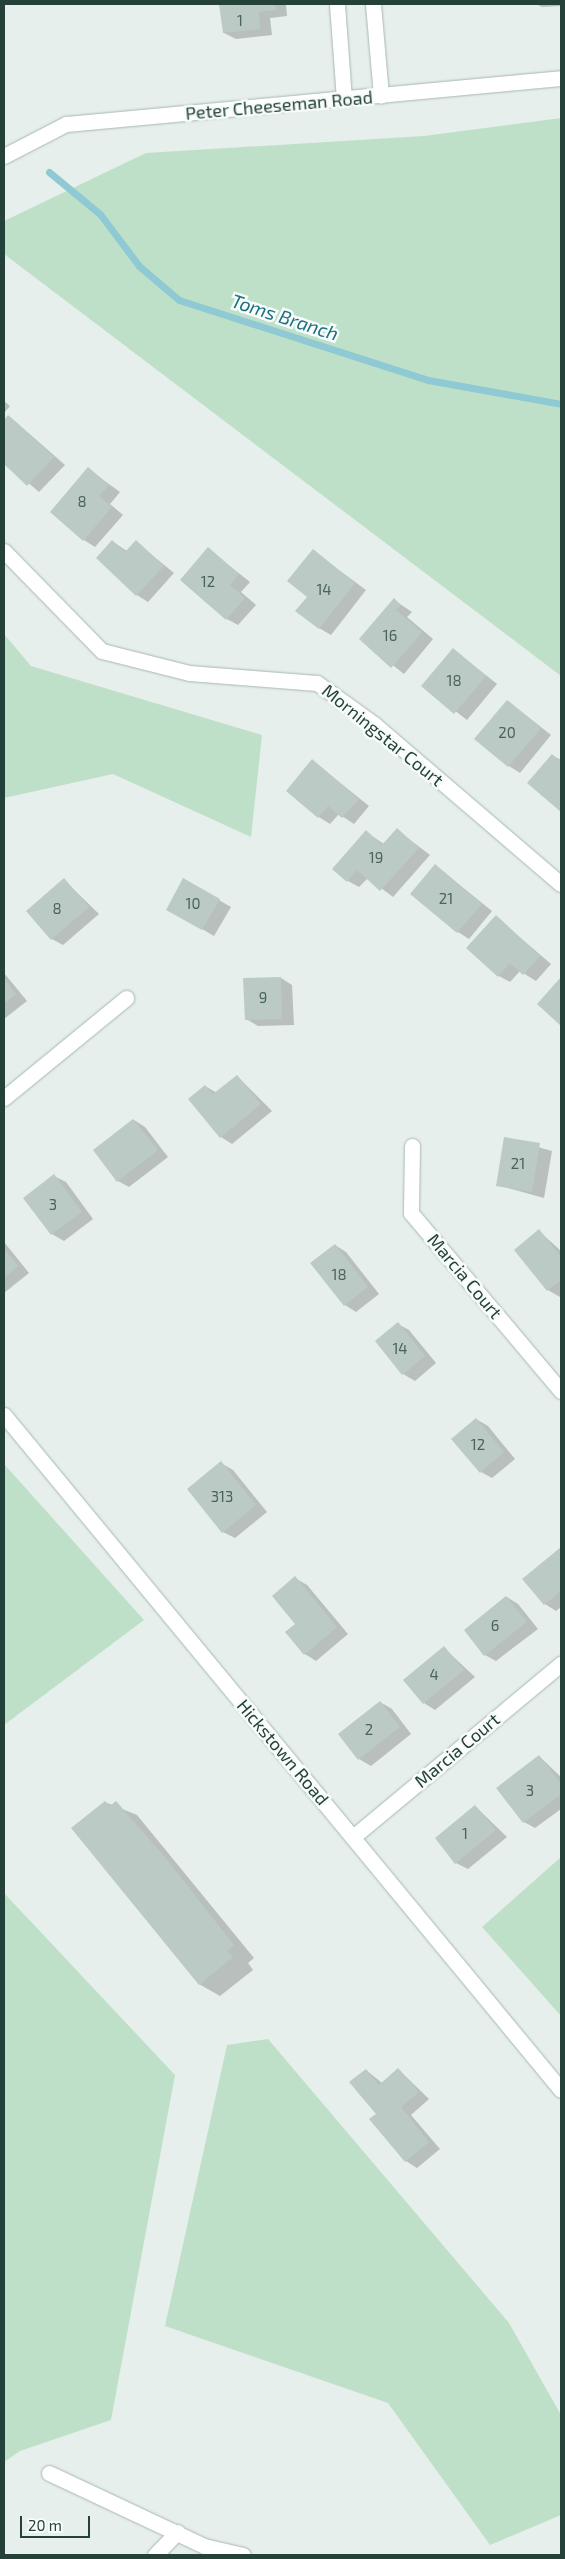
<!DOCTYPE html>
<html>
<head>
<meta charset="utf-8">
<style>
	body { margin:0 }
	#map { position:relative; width:565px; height:2559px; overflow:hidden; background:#e6efeb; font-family:"Exo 2",sans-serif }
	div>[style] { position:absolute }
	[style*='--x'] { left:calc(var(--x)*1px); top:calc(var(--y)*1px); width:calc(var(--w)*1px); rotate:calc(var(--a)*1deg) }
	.green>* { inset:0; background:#bfe0c8 }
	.shadow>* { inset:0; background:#0003 }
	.stream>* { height:7px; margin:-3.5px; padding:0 3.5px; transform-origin:3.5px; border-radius:3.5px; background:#8ec9d4 }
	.building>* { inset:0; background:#bbcac4 }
	.roads { filter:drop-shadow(0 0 1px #a8b8b2) drop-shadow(0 0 1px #a8b8b2) }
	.minor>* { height:15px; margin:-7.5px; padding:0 7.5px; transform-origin:7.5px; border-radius:7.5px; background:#fff }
	.tertiary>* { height:15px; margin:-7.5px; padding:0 7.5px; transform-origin:7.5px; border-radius:7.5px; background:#fff }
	span { translate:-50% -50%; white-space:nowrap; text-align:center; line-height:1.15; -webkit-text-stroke:5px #f7fbf9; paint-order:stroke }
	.number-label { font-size:15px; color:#4a645c }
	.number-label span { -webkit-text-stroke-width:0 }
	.street-label { font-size:18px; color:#24423a }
	.water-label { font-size:19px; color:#1c6f80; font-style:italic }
	.frame { position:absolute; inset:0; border:5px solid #24423a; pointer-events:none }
	.scale { position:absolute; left:20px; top:2516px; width:70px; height:22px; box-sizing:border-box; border:2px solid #24423a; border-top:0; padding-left:6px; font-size:15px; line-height:18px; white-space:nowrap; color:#24423a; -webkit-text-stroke:4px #f7fbf9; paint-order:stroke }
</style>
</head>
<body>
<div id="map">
	<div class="green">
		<i style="clip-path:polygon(561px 118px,561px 676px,4px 254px,4px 221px,146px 153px,424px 136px)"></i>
		<i style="clip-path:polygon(4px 634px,31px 666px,262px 735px,251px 837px,113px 774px,4px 798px)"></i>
		<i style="clip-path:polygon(4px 1464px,144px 1620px,4px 1725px)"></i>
		<i style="clip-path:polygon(561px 1857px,561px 2016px,482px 1927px)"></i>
		<i style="clip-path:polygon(4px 1893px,175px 2075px,111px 2420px,20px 2451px,4px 2462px)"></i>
		<i style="clip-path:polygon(268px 2039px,509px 2323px,561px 2415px,561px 2515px,490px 2545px,388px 2403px,165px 2326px,227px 2045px)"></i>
	</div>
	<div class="shadow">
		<i style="clip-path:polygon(221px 4px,286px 4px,287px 16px,270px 18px,272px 35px,236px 39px,224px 33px)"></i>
		<i style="clip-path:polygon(536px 4px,561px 4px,561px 6px,542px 7px)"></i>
		<i style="clip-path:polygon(4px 401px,10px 406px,4px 413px)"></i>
		<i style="clip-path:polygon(9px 416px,65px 465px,39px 492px,4px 462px,4px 422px)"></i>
		<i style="clip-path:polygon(88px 469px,120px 492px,110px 504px,123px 515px,95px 547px,84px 540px)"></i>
		<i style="clip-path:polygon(113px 542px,127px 551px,136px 542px,174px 573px,148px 602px,137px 595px)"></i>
		<i style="clip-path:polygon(208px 549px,250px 582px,241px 592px,256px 605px,238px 625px,227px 619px)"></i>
		<i style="clip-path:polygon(313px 551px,366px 590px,331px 635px,319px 628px,308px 596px)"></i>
		<i style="clip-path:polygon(394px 600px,412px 612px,407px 617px,433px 639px,404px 674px,360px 639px)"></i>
		<i style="clip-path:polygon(453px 649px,497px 684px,467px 720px,423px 686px)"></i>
		<i style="clip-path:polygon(508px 701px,551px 735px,520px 773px,509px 766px)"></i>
		<i style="clip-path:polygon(552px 755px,561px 760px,561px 811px,529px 783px)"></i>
		<i style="clip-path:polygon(313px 761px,369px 806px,354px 824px,339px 814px,330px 824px,319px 817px)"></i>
		<i style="clip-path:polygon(397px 830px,430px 855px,393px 897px,368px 878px,359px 887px,348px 881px,366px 832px,384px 844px)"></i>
		<i style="clip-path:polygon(436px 866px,492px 911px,469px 939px,458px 932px)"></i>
		<i style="clip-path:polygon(64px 880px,99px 914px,63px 945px,52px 939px)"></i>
		<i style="clip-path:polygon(184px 880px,231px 907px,214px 936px,168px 909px)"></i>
		<i style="clip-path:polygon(496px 917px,551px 964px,536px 981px,520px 971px,510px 982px,499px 976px)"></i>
		<i style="clip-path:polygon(4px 973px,27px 1001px,4px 1019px)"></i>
		<i style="clip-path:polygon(281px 978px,292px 985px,294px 1025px,258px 1026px,246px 1019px)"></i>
		<i style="clip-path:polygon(237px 1076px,272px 1111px,232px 1144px,221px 1137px,205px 1086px,217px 1093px)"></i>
		<i style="clip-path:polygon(134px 1120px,145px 1127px,168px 1157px,129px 1187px,118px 1181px)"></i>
		<i style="clip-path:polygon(505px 1138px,552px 1151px,544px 1198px,497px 1185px)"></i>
		<i style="clip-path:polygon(54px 1176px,66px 1182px,93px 1219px,64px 1241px,52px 1234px)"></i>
		<i style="clip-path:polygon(539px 1231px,561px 1251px,560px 1297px,548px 1290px,516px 1250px)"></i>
		<i style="clip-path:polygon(4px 1242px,29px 1273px,4px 1293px)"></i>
		<i style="clip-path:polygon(335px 1245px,346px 1252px,379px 1294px,356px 1312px,345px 1305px)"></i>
		<i style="clip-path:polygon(398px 1324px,409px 1330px,436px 1363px,415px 1381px,403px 1374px)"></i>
		<i style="clip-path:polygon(476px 1419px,488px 1426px,515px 1459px,492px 1478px,481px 1472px)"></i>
		<i style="clip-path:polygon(221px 1463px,233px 1470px,267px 1512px,235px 1538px,223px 1532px)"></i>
		<i style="clip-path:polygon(561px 1549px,561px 1607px,556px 1611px,545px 1604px,524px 1579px)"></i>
		<i style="clip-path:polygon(295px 1578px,307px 1585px,348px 1634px,316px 1661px,305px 1654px,297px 1624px)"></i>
		<i style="clip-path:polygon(507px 1597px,518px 1604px,538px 1629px,496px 1661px,485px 1655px)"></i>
		<i style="clip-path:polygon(444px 1648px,475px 1677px,435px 1710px,424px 1703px)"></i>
		<i style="clip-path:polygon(380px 1702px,392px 1709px,411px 1734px,371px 1766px,359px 1759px)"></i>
		<i style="clip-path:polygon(540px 1757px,561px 1777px,561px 1809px,535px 1828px,524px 1822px)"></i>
		<i style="clip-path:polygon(105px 1802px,137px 1815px,254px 1958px,248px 1963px,253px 1970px,220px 1996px,199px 1984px)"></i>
		<i style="clip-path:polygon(475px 1806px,507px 1837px,468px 1869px,456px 1863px)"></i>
		<i style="clip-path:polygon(398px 2069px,429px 2099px,411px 2115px,440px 2149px,417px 2168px,406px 2161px,378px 2114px,366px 2070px,382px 2083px)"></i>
	</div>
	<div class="stream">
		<i style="--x:49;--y:172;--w:66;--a:39.5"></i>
		<i style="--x:100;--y:214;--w:65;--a:53.1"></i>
		<i style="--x:139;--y:266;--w:52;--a:40.4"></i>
		<i style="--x:179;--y:300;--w:262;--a:17.8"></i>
		<i style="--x:428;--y:380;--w:135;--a:10.2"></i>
	</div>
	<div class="building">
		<i style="clip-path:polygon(219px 4px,275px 4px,276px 10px,259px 12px,260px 29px,223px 33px)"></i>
		<i style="clip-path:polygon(8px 415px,54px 457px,27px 486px,4px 464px,4px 420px)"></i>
		<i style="clip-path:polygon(88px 467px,109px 485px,99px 496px,112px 507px,83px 541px,50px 512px)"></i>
		<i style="clip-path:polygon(112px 540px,125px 552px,136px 540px,164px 566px,136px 596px,96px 558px)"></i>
		<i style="clip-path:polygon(208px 547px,239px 574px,230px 585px,245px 598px,226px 620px,180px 580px)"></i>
		<i style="clip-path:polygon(313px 549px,355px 583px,319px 629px,295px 611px,307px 597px,287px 581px)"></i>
		<i style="clip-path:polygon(394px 598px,401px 605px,396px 610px,422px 632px,391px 668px,359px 639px)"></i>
		<i style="clip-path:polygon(453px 648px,486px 676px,454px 714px,421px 686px)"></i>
		<i style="clip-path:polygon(507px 700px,541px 728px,508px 767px,474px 739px)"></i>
		<i style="clip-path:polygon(552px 754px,561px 762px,561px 812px,527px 783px)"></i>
		<i style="clip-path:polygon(312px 759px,359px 799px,342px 818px,328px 806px,318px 818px,286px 791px)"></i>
		<i style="clip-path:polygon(397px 828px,419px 848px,380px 891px,357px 870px,347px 882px,332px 869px,366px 830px,382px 845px)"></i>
		<i style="clip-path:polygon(435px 864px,482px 904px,457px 933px,410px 894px)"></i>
		<i style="clip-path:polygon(64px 878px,89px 907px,51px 940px,26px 911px)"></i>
		<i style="clip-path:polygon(183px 878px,220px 899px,202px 930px,166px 910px)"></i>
		<i style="clip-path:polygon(496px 915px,540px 956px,523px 975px,510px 963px,498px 977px,466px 948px)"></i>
		<i style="clip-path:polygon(281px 977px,282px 1019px,245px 1020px,243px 978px)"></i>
		<i style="clip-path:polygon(561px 977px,561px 1026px,537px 1004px)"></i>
		<i style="clip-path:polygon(4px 978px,16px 994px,4px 1004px)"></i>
		<i style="clip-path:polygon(237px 1075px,261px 1104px,220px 1138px,188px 1099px,205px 1085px,213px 1094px)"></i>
		<i style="clip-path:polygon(133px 1119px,158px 1150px,117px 1182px,93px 1150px)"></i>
		<i style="clip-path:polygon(504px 1137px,540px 1143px,532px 1192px,496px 1186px)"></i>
		<i style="clip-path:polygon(54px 1174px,82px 1212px,51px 1235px,23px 1198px)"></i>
		<i style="clip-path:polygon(539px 1229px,561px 1257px,561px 1280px,547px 1291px,514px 1250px)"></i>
		<i style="clip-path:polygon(335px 1244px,368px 1287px,344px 1306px,310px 1263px)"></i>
		<i style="clip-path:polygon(4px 1248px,18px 1266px,4px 1278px)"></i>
		<i style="clip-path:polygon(398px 1322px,425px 1356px,402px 1375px,375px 1341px)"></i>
		<i style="clip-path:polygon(476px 1418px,504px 1452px,480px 1473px,451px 1439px)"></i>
		<i style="clip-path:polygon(221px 1461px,256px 1505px,222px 1533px,187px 1489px)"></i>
		<i style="clip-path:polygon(561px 1547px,561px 1591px,544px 1605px,522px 1579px)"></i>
		<i style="clip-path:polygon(295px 1576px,337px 1627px,304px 1655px,285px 1632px,295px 1624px,272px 1596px)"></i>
		<i style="clip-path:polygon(506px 1596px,527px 1622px,484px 1656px,464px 1630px)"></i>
		<i style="clip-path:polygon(444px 1646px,464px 1670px,423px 1704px,403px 1680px)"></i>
		<i style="clip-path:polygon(380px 1701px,400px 1727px,358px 1760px,338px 1734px)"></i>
		<i style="clip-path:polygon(539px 1755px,561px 1784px,561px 1794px,523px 1823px,496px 1788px)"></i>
		<i style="clip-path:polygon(105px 1801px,110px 1806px,116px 1801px,164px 1856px,234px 1945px,227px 1951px,233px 1957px,199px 1985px,71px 1828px)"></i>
		<i style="clip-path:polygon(475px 1805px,496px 1830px,455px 1864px,435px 1838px)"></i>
		<i style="clip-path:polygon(398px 2068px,419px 2092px,401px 2107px,429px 2142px,405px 2162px,369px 2119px,376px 2114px,349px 2082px,366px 2069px,379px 2085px)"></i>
	</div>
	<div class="roads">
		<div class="minor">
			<i style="--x:337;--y:4;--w:95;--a:85.8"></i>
			<i style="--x:373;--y:4;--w:92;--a:85"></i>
			<i style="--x:4;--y:551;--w:140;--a:45.6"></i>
			<i style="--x:102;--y:651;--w:90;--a:14.2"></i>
			<i style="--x:189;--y:673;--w:128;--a:4.5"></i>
			<i style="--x:317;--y:683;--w:70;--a:35.7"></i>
			<i style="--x:374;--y:724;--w:246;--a:40.6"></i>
			<i style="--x:4;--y:1098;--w:158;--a:-39.3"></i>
			<i style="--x:412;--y:1146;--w:67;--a:90.9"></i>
			<i style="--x:411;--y:1213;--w:233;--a:49.9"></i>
			<i style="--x:353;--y:1837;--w:271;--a:-39.8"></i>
			<i style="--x:49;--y:2473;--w:171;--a:25.2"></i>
			<i style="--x:204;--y:2546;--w:40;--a:13"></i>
			<i style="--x:155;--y:2555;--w:32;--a:-46"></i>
		</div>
		<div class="tertiary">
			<i style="--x:4;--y:156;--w:70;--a:-27.3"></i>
			<i style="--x:66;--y:124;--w:497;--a:-5.3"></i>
			<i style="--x:4;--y:1415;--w:875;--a:50.47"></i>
		</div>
	</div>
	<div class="number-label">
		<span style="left:240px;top:21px">1</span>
		<span style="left:82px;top:502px">8</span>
		<span style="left:208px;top:582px">12</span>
		<span style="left:324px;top:590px">14</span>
		<span style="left:390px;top:636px">16</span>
		<span style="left:454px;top:681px">18</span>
		<span style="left:507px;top:733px">20</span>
		<span style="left:376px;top:858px">19</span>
		<span style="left:446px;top:899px">21</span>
		<span style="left:193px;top:904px">10</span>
		<span style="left:57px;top:909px">8</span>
		<span style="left:263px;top:998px">9</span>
		<span style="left:518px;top:1164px">21</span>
		<span style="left:53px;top:1205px">3</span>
		<span style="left:339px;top:1275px">18</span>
		<span style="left:400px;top:1349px">14</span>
		<span style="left:478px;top:1445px">12</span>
		<span style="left:222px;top:1497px">313</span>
		<span style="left:495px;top:1626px">6</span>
		<span style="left:434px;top:1675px">4</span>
		<span style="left:369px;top:1730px">2</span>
		<span style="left:530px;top:1791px">3</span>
		<span style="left:465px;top:1834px">1</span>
	</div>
	<div class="street-label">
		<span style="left:279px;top:105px;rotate:-5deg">Peter Cheeseman Road</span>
		<span style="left:383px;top:735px;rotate:39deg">Morningstar Court</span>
		<span style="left:465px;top:1276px;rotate:50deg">Marcia Court</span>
		<span style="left:457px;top:1750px;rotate:-40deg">Marcia Court</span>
		<span style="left:283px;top:1752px;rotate:50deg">Hickstown Road</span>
	</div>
	<div class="water-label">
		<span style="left:285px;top:317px;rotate:18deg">Toms Branch</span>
	</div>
	<div class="frame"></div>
	<div class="scale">20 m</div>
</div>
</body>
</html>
